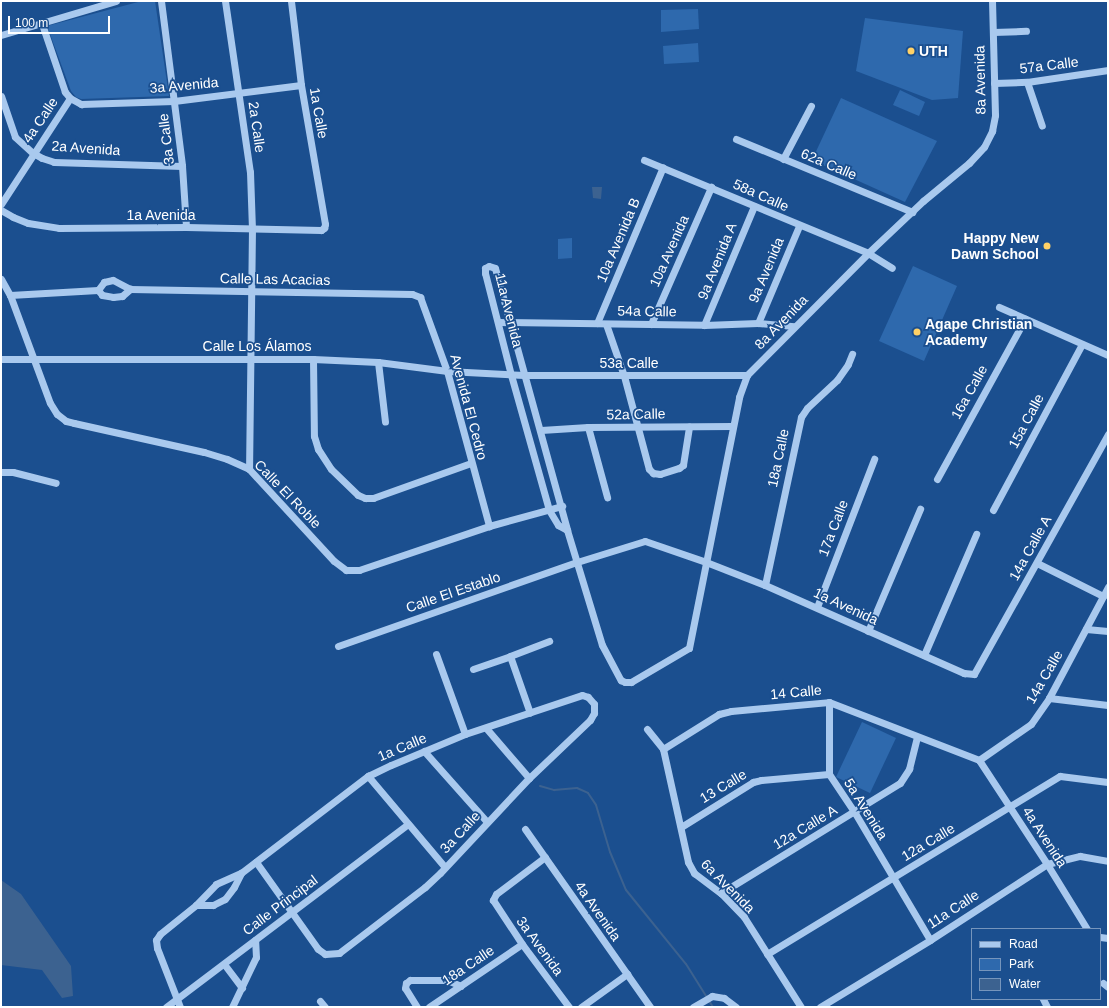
<!DOCTYPE html>
<html>
<head>
<meta charset="utf-8">
<style>
	body { margin:0 }
	#map { position:relative; width:1109px; height:1008px; overflow:hidden; background:#1b4f8f; font-family:Helvetica,sans-serif }
	div>[style] { position:absolute }
	[style*='--x'] { left:calc(var(--x)*1px); top:calc(var(--y)*1px); width:calc(var(--w)*1px); rotate:calc(var(--a)*1deg) }
	.green>* { inset:0; background:#2e69ad }
	.water>* { inset:0; background:#3c6290 }
	.stream>* { height:2px; margin:-1px; padding:0 1px; transform-origin:1px; border-radius:1px; background:#3c6290 }
	.minor>* { height:7px; margin:-3.5px; padding:0 3.5px; transform-origin:3.5px; border-radius:3.5px; background:#a9c9ee }
	.dots>* { width:11px; height:11px; translate:-50% -50%; box-sizing:border-box; border:2px solid #1b4f8f; border-radius:50% }
	span { translate:-50% -50%; white-space:nowrap; text-align:center; line-height:1.15; -webkit-text-stroke:3.5px #1b4f8f; paint-order:stroke }
	.poi-label { font-size:14px; color:#fff; font-weight:700 }
	.left { translate:0 -50%; text-align:left }
	.right { translate:-100% -50%; text-align:right }
	.street-label { font-size:14px; color:#fff }
	.frame { position:absolute; inset:0; border:2px solid #fff; pointer-events:none }
	.legend { position:absolute; left:971px; top:928px; width:130px; height:72px; box-sizing:border-box; background:#1b4f8f; border:1px solid #7695bc; margin:0; padding:5px 7px; list-style:none; font-size:12px; color:#fff }
	.legend li { display:flex; align-items:center; gap:8px; height:20px }
	.legend b { width:20px; border:1px solid #7695bc }
	.scale { position:absolute; left:8px; top:16px; width:102px; height:18px; box-sizing:border-box; border:2px solid #fff; border-top:0; padding-left:5px; font-size:12px; line-height:14px; white-space:nowrap; color:#fff; -webkit-text-stroke:3px #1b4f8f; paint-order:stroke }
</style>
</head>
<body>
<div id="map">
	<div class="green">
		<i style="clip-path:polygon(142px 1px,155px 1px,169px 96px,81px 99px,76px 97px,71px 91px,47px 26px)"></i>
		<i style="clip-path:polygon(698px 9px,699px 29px,661px 32px,661px 10px)"></i>
		<i style="clip-path:polygon(865px 18px,963px 31px,958px 98px,932px 100px,856px 71px)"></i>
		<i style="clip-path:polygon(698px 43px,699px 62px,664px 64px,663px 46px)"></i>
		<i style="clip-path:polygon(900px 90px,925px 102px,919px 116px,893px 105px)"></i>
		<i style="clip-path:polygon(841px 98px,937px 141px,905px 202px,812px 160px)"></i>
		<i style="clip-path:polygon(572px 238px,572px 258px,558px 259px,558px 239px)"></i>
		<i style="clip-path:polygon(913px 266px,957px 286px,924px 361px,879px 341px)"></i>
		<i style="clip-path:polygon(862px 722px,896px 738px,870px 793px,836px 777px)"></i>
	</div>
	<div class="water">
		<i style="clip-path:polygon(592px 187px,602px 187px,601px 199px,593px 198px)"></i>
		<i style="clip-path:polygon(1px 880px,21px 894px,71px 966px,73px 996px,62px 998px,42px 970px,1px 965px)"></i>
	</div>
	<div class="stream">
		<i style="--x:540;--y:786;--w:15;--a:16"></i>
		<i style="--x:554;--y:790;--w:23;--a:-5"></i>
		<i style="--x:577;--y:788;--w:12;--a:24"></i>
		<i style="--x:588;--y:793;--w:14;--a:56"></i>
		<i style="--x:596;--y:805;--w:49;--a:73.4"></i>
		<i style="--x:610;--y:852;--w:41;--a:67.2"></i>
		<i style="--x:626;--y:890;--w:95;--a:51"></i>
		<i style="--x:686;--y:964;--w:51;--a:57.9"></i>
	</div>
	<div class="minor">
		<i style="--x:161;--y:1;--w:166;--a:82.7"></i>
		<i style="--x:182;--y:166;--w:61;--a:86.2"></i>
		<i style="--x:225;--y:1;--w:173;--a:81.7"></i>
		<i style="--x:250;--y:172;--w:56;--a:88"></i>
		<i style="--x:252;--y:228;--w:241;--a:90.7"></i>
		<i style="--x:993;--y:32;--w:33;--a:-2"></i>
		<i style="--x:1;--y:35;--w:120;--a:-16.5"></i>
		<i style="--x:1027;--y:82;--w:46;--a:71.2"></i>
		<i style="--x:994;--y:83;--w:33;--a:-2"></i>
		<i style="--x:1027;--y:82;--w:82;--a:-8.4"></i>
		<i style="--x:1;--y:96;--w:43;--a:71.1"></i>
		<i style="--x:15;--y:137;--w:24;--a:42"></i>
		<i style="--x:33;--y:153;--w:10;--a:29"></i>
		<i style="--x:42;--y:158;--w:13;--a:18"></i>
		<i style="--x:54;--y:162;--w:128;--a:1.8"></i>
		<i style="--x:70;--y:98;--w:13;--a:29"></i>
		<i style="--x:81;--y:104;--w:93;--a:-1.8"></i>
		<i style="--x:174;--y:101;--w:128;--a:-7.2"></i>
		<i style="--x:736;--y:139;--w:191;--a:22.5"></i>
		<i style="--x:783;--y:159;--w:60;--a:-62.2"></i>
		<i style="--x:644;--y:160;--w:243;--a:22.5"></i>
		<i style="--x:868;--y:253;--w:28;--a:32"></i>
		<i style="--x:1;--y:204;--w:126;--a:-56.9"></i>
		<i style="--x:70;--y:98;--w:8;--a:-130"></i>
		<i style="--x:65;--y:92;--w:72;--a:-108.7"></i>
		<i style="--x:1;--y:210;--w:14;--a:30"></i>
		<i style="--x:13;--y:217;--w:16;--a:22"></i>
		<i style="--x:28;--y:223;--w:31;--a:9"></i>
		<i style="--x:59;--y:228;--w:127;--a:-0.5"></i>
		<i style="--x:186;--y:227;--w:135;--a:1.3"></i>
		<i style="--x:321;--y:230;--w:4;--a:-34"></i>
		<i style="--x:324;--y:228;--w:4;--a:-76"></i>
		<i style="--x:325;--y:224;--w:141;--a:-99.8"></i>
		<i style="--x:301;--y:85;--w:85;--a:-96.8"></i>
		<i style="--x:1;--y:279;--w:18;--a:61"></i>
		<i style="--x:10;--y:295;--w:115;--a:69.7"></i>
		<i style="--x:50;--y:403;--w:13;--a:58"></i>
		<i style="--x:57;--y:414;--w:11;--a:38"></i>
		<i style="--x:66;--y:421;--w:8;--a:14"></i>
		<i style="--x:74;--y:423;--w:133;--a:12.6"></i>
		<i style="--x:204;--y:452;--w:24;--a:17"></i>
		<i style="--x:227;--y:459;--w:24;--a:24"></i>
		<i style="--x:249;--y:469;--w:125;--a:47.3"></i>
		<i style="--x:334;--y:561;--w:15;--a:37"></i>
		<i style="--x:346;--y:570;--w:13;--a:0"></i>
		<i style="--x:359;--y:570;--w:137;--a:-18.7"></i>
		<i style="--x:489;--y:526;--w:76;--a:-15.3"></i>
		<i style="--x:98;--y:290;--w:6;--a:51"></i>
		<i style="--x:102;--y:295;--w:11;--a:10"></i>
		<i style="--x:113;--y:297;--w:9;--a:-6"></i>
		<i style="--x:122;--y:296;--w:11;--a:-41"></i>
		<i style="--x:10;--y:295;--w:88;--a:-3.3"></i>
		<i style="--x:98;--y:290;--w:10;--a:-53"></i>
		<i style="--x:104;--y:282;--w:9;--a:-13"></i>
		<i style="--x:113;--y:280;--w:19;--a:28"></i>
		<i style="--x:130;--y:289;--w:282;--a:1"></i>
		<i style="--x:412;--y:294;--w:9;--a:21"></i>
		<i style="--x:420;--y:297;--w:79;--a:70"></i>
		<i style="--x:447;--y:371;--w:161;--a:74.8"></i>
		<i style="--x:999;--y:307;--w:119;--a:23.8"></i>
		<i style="--x:499;--y:322;--w:205;--a:0.8"></i>
		<i style="--x:704;--y:325;--w:54;--a:-2.1"></i>
		<i style="--x:758;--y:323;--w:36;--a:5"></i>
		<i style="--x:597;--y:323;--w:169;--a:-67.1"></i>
		<i style="--x:758;--y:323;--w:105;--a:-67.1"></i>
		<i style="--x:606;--y:324;--w:55;--a:70.9"></i>
		<i style="--x:624;--y:376;--w:96;--a:75"></i>
		<i style="--x:649;--y:469;--w:6;--a:45"></i>
		<i style="--x:653;--y:473;--w:7;--a:8"></i>
		<i style="--x:660;--y:474;--w:20;--a:-18"></i>
		<i style="--x:679;--y:468;--w:5;--a:-37"></i>
		<i style="--x:683;--y:465;--w:39;--a:-81"></i>
		<i style="--x:651;--y:324;--w:150;--a:-66.3"></i>
		<i style="--x:704;--y:325;--w:129;--a:-67.2"></i>
		<i style="--x:1;--y:359;--w:312;--a:0"></i>
		<i style="--x:313;--y:359;--w:65;--a:2.6"></i>
		<i style="--x:378;--y:362;--w:70;--a:7.4"></i>
		<i style="--x:447;--y:371;--w:77;--a:3"></i>
		<i style="--x:524;--y:375;--w:223;--a:0"></i>
		<i style="--x:313;--y:359;--w:77;--a:89.3"></i>
		<i style="--x:314;--y:436;--w:14;--a:73"></i>
		<i style="--x:318;--y:449;--w:24;--a:57"></i>
		<i style="--x:331;--y:469;--w:37;--a:44"></i>
		<i style="--x:358;--y:495;--w:8;--a:23"></i>
		<i style="--x:365;--y:498;--w:8;--a:0"></i>
		<i style="--x:373;--y:498;--w:104;--a:-19.7"></i>
		<i style="--x:378;--y:362;--w:60;--a:83.3"></i>
		<i style="--x:588;--y:427;--w:73;--a:74.8"></i>
		<i style="--x:541;--y:430;--w:47;--a:-3.7"></i>
		<i style="--x:588;--y:427;--w:145;--a:-0.4"></i>
		<i style="--x:1;--y:472;--w:12;--a:0"></i>
		<i style="--x:13;--y:472;--w:44;--a:14.3"></i>
		<i style="--x:937;--y:479;--w:183;--a:-61.2"></i>
		<i style="--x:993;--y:510;--w:188;--a:-61.8"></i>
		<i style="--x:567;--y:530;--w:10;--a:-151"></i>
		<i style="--x:558;--y:525;--w:17;--a:-121"></i>
		<i style="--x:549;--y:510;--w:140;--a:-105.7"></i>
		<i style="--x:511;--y:375;--w:105;--a:-104.3"></i>
		<i style="--x:485;--y:273;--w:5;--a:-90"></i>
		<i style="--x:485;--y:268;--w:4;--a:-27"></i>
		<i style="--x:489;--y:266;--w:6;--a:18"></i>
		<i style="--x:495;--y:268;--w:272;--a:74.6"></i>
		<i style="--x:567;--y:530;--w:120;--a:73.1"></i>
		<i style="--x:602;--y:645;--w:40;--a:62"></i>
		<i style="--x:621;--y:680;--w:4;--a:27"></i>
		<i style="--x:625;--y:682;--w:6;--a:0"></i>
		<i style="--x:631;--y:682;--w:67;--a:-30.4"></i>
		<i style="--x:689;--y:648;--w:256;--a:-78.7"></i>
		<i style="--x:739;--y:397;--w:23;--a:-70"></i>
		<i style="--x:747;--y:375;--w:172;--a:-45.2"></i>
		<i style="--x:868;--y:253;--w:76;--a:-43.4"></i>
		<i style="--x:923;--y:201;--w:60;--a:-39.6"></i>
		<i style="--x:969;--y:163;--w:22;--a:-47"></i>
		<i style="--x:984;--y:147;--w:18;--a:-63"></i>
		<i style="--x:992;--y:131;--w:16;--a:-79"></i>
		<i style="--x:995;--y:115;--w:114;--a:-91.5"></i>
		<i style="--x:1037;--y:563;--w:74;--a:26.6"></i>
		<i style="--x:765;--y:585;--w:172;--a:-77.9"></i>
		<i style="--x:801;--y:417;--w:11;--a:-56"></i>
		<i style="--x:807;--y:408;--w:41;--a:-43"></i>
		<i style="--x:837;--y:380;--w:19;--a:-55"></i>
		<i style="--x:848;--y:364;--w:11;--a:-68"></i>
		<i style="--x:817;--y:607;--w:159;--a:-68.9"></i>
		<i style="--x:1086;--y:629;--w:22;--a:5"></i>
		<i style="--x:868;--y:631;--w:133;--a:-66.9"></i>
		<i style="--x:338;--y:646;--w:253;--a:-19.4"></i>
		<i style="--x:577;--y:562;--w:71;--a:-17.2"></i>
		<i style="--x:645;--y:541;--w:65;--a:19"></i>
		<i style="--x:706;--y:562;--w:63;--a:21.3"></i>
		<i style="--x:765;--y:585;--w:218;--a:23.9"></i>
		<i style="--x:964;--y:673;--w:10;--a:6"></i>
		<i style="--x:974;--y:674;--w:275;--a:-60.8"></i>
		<i style="--x:436;--y:654;--w:85;--a:70.1"></i>
		<i style="--x:924;--y:655;--w:132;--a:-66.7"></i>
		<i style="--x:510;--y:656;--w:42;--a:-21"></i>
		<i style="--x:473;--y:669;--w:39;--a:-19"></i>
		<i style="--x:510;--y:656;--w:60;--a:70.7"></i>
		<i style="--x:1049;--y:698;--w:59;--a:6.8"></i>
		<i style="--x:829;--y:702;--w:72;--a:90"></i>
		<i style="--x:829;--y:774;--w:47;--a:56.3"></i>
		<i style="--x:855;--y:813;--w:147;--a:59.4"></i>
		<i style="--x:486;--y:728;--w:66;--a:49.3"></i>
		<i style="--x:647;--y:729;--w:26;--a:51"></i>
		<i style="--x:663;--y:749;--w:116;--a:77.5"></i>
		<i style="--x:688;--y:862;--w:13;--a:61"></i>
		<i style="--x:694;--y:873;--w:34;--a:37"></i>
		<i style="--x:721;--y:893;--w:33;--a:46"></i>
		<i style="--x:744;--y:917;--w:107;--a:57.7"></i>
		<i style="--x:663;--y:749;--w:66;--a:-32"></i>
		<i style="--x:719;--y:714;--w:12;--a:-14"></i>
		<i style="--x:731;--y:711;--w:98;--a:-5.2"></i>
		<i style="--x:829;--y:702;--w:161;--a:21.1"></i>
		<i style="--x:424;--y:751;--w:95;--a:48.4"></i>
		<i style="--x:979;--y:760;--w:63;--a:-34.7"></i>
		<i style="--x:1031;--y:724;--w:32;--a:-55"></i>
		<i style="--x:1049;--y:698;--w:126;--a:-62"></i>
		<i style="--x:979;--y:760;--w:124;--a:56.8"></i>
		<i style="--x:1047;--y:864;--w:76;--a:58.4"></i>
		<i style="--x:368;--y:776;--w:119;--a:49.8"></i>
		<i style="--x:681;--y:827;--w:85;--a:-32"></i>
		<i style="--x:753;--y:782;--w:8;--a:-14"></i>
		<i style="--x:761;--y:780;--w:68;--a:-5"></i>
		<i style="--x:525;--y:829;--w:218;--a:54.9"></i>
		<i style="--x:545;--y:857;--w:61;--a:142.9"></i>
		<i style="--x:496;--y:894;--w:7;--a:117"></i>
		<i style="--x:493;--y:900;--w:53;--a:56.6"></i>
		<i style="--x:522;--y:944;--w:79;--a:53.3"></i>
		<i style="--x:721;--y:893;--w:210;--a:-31.6"></i>
		<i style="--x:900;--y:783;--w:17;--a:-57"></i>
		<i style="--x:909;--y:769;--w:32;--a:-76"></i>
		<i style="--x:196;--y:905;--w:17;--a:0"></i>
		<i style="--x:213;--y:905;--w:13;--a:-27"></i>
		<i style="--x:225;--y:899;--w:15;--a:-53"></i>
		<i style="--x:234;--y:887;--w:16;--a:-63"></i>
		<i style="--x:1100;--y:937;--w:8;--a:7"></i>
		<i style="--x:767;--y:954;--w:343;--a:-31.3"></i>
		<i style="--x:1060;--y:776;--w:48;--a:7.1"></i>
		<i style="--x:224;--y:964;--w:30;--a:53"></i>
		<i style="--x:1103;--y:983;--w:6;--a:39"></i>
		<i style="--x:1043;--y:999;--w:9;--a:63"></i>
		<i style="--x:320;--y:1001;--w:8;--a:50"></i>
		<i style="--x:166;--y:1007;--w:303;--a:-37.1"></i>
		<i style="--x:180;--y:1007;--w:63;--a:-111.3"></i>
		<i style="--x:157;--y:948;--w:8;--a:-97"></i>
		<i style="--x:156;--y:940;--w:7;--a:-56"></i>
		<i style="--x:160;--y:934;--w:46;--a:-38.9"></i>
		<i style="--x:196;--y:905;--w:29;--a:-46"></i>
		<i style="--x:216;--y:884;--w:27;--a:-24"></i>
		<i style="--x:241;--y:873;--w:160;--a:-37.4"></i>
		<i style="--x:368;--y:776;--w:25;--a:-26"></i>
		<i style="--x:391;--y:765;--w:80;--a:-22.7"></i>
		<i style="--x:465;--y:734;--w:123;--a:-18.4"></i>
		<i style="--x:582;--y:695;--w:6;--a:18"></i>
		<i style="--x:588;--y:697;--w:9;--a:49"></i>
		<i style="--x:594;--y:704;--w:9;--a:90"></i>
		<i style="--x:594;--y:713;--w:8;--a:120"></i>
		<i style="--x:590;--y:720;--w:84;--a:136.4"></i>
		<i style="--x:529;--y:778;--w:130;--a:133.1"></i>
		<i style="--x:440;--y:873;--w:21;--a:137"></i>
		<i style="--x:425;--y:887;--w:108;--a:142.5"></i>
		<i style="--x:339;--y:953;--w:14;--a:176"></i>
		<i style="--x:325;--y:954;--w:9;--a:-144"></i>
		<i style="--x:318;--y:949;--w:107;--a:-125.5"></i>
		<i style="--x:232;--y:1007;--w:55;--a:-64.4"></i>
		<i style="--x:256;--y:957;--w:17;--a:-93"></i>
		<i style="--x:417;--y:1007;--w:22;--a:-122"></i>
		<i style="--x:405;--y:988;--w:5;--a:-79"></i>
		<i style="--x:406;--y:983;--w:5;--a:-37"></i>
		<i style="--x:410;--y:980;--w:37;--a:0"></i>
		<i style="--x:447;--y:980;--w:15;--a:23"></i>
		<i style="--x:429;--y:1007;--w:112;--a:-34.1"></i>
		<i style="--x:581;--y:1007;--w:57;--a:-35.7"></i>
		<i style="--x:693;--y:1007;--w:22;--a:-30"></i>
		<i style="--x:712;--y:996;--w:12;--a:9"></i>
		<i style="--x:724;--y:998;--w:15;--a:37"></i>
		<i style="--x:820;--y:1007;--w:129;--a:-31.3"></i>
		<i style="--x:930;--y:940;--w:140;--a:-33"></i>
		<i style="--x:1047;--y:864;--w:34;--a:-14"></i>
		<i style="--x:1080;--y:856;--w:28;--a:10"></i>
	</div>
	<div class="dots">
		<i style="left:911px;top:51px;background:#ffd166"></i>
		<i style="left:1047px;top:246px;background:#ffd166"></i>
		<i style="left:917px;top:332px;background:#ffd166"></i>
	</div>
	<div class="poi-label">
		<span class="left" style="left:919px;top:51px">UTH</span>
		<span class="right" style="left:1039px;top:246px">Happy New<br>Dawn School</span>
		<span class="left" style="left:925px;top:332px">Agape Christian<br>Academy</span>
	</div>
	<div class="street-label">
		<span style="left:1049px;top:65px;rotate:-7deg">57a Calle</span>
		<span style="left:980px;top:80px;rotate:-91deg">8a Avenida</span>
		<span style="left:184px;top:85px;rotate:-5deg">3a Avenida</span>
		<span style="left:319px;top:113px;rotate:80deg">1a Calle</span>
		<span style="left:40px;top:120px;rotate:-56deg">4a Calle</span>
		<span style="left:257px;top:127px;rotate:82deg">2a Calle</span>
		<span style="left:166px;top:139px;rotate:-97deg">3a Calle</span>
		<span style="left:86px;top:148px;rotate:4deg">2a Avenida</span>
		<span style="left:829px;top:164px;rotate:23deg">62a Calle</span>
		<span style="left:761px;top:195px;rotate:24deg">58a Calle</span>
		<span style="left:161px;top:215px">1a Avenida</span>
		<span style="left:618px;top:240px;rotate:-67deg">10a Avenida B</span>
		<span style="left:669px;top:251px;rotate:-66deg">10a Avenida</span>
		<span style="left:717px;top:261px;rotate:-68deg">9a Avenida A</span>
		<span style="left:766px;top:270px;rotate:-67deg">9a Avenida</span>
		<span style="left:275px;top:279px;rotate:1deg">Calle Las Acacias</span>
		<span style="left:509px;top:310px;rotate:76deg">11a Avenida</span>
		<span style="left:647px;top:311px;rotate:1deg">54a Calle</span>
		<span style="left:781px;top:322px;rotate:-46deg">8a Avenida</span>
		<span style="left:257px;top:346px">Calle Los Álamos</span>
		<span style="left:629px;top:363px">53a Calle</span>
		<span style="left:969px;top:392px;rotate:-61deg">16a Calle</span>
		<span style="left:469px;top:407px;rotate:75deg">Avenida El Cedro</span>
		<span style="left:636px;top:414px;rotate:-1deg">52a Calle</span>
		<span style="left:1026px;top:421px;rotate:-62deg">15a Calle</span>
		<span style="left:778px;top:458px;rotate:-78deg">18a Calle</span>
		<span style="left:288px;top:494px;rotate:46deg">Calle El Roble</span>
		<span style="left:833px;top:528px;rotate:-69deg">17a Calle</span>
		<span style="left:1030px;top:548px;rotate:-61deg">14a Calle A</span>
		<span style="left:453px;top:592px;rotate:-19deg">Calle El Establo</span>
		<span style="left:846px;top:606px;rotate:25deg">1a Avenida</span>
		<span style="left:1044px;top:677px;rotate:-60deg">14a Calle</span>
		<span style="left:796px;top:692px;rotate:-5deg">14 Calle</span>
		<span style="left:402px;top:747px;rotate:-23deg">1a Calle</span>
		<span style="left:723px;top:786px;rotate:-31deg">13 Calle</span>
		<span style="left:866px;top:809px;rotate:58deg">5a Avenida</span>
		<span style="left:805px;top:827px;rotate:-31deg">12a Calle A</span>
		<span style="left:460px;top:832px;rotate:-47deg">3a Calle</span>
		<span style="left:1045px;top:837px;rotate:57deg">4a Avenida</span>
		<span style="left:928px;top:842px;rotate:-31deg">12a Calle</span>
		<span style="left:728px;top:886px;rotate:45deg">6a Avenida</span>
		<span style="left:280px;top:905px;rotate:-37deg">Calle Principal</span>
		<span style="left:953px;top:909px;rotate:-33deg">11a Calle</span>
		<span style="left:598px;top:911px;rotate:55deg">4a Avenida</span>
		<span style="left:540px;top:946px;rotate:54deg">3a Avenida</span>
		<span style="left:468px;top:965px;rotate:-34deg">18a Calle</span>
	</div>
	<div class="frame"></div>
	<ul class="legend">
	<li><b style="height:5px;background:#a9c9ee"></b>Road</li>
	<li><b style="height:11px;background:#2e69ad"></b>Park</li>
	<li><b style="height:11px;background:#3c6290"></b>Water</li>
	</ul>
	<div class="scale">100 m</div>
</div>
</body>
</html>
